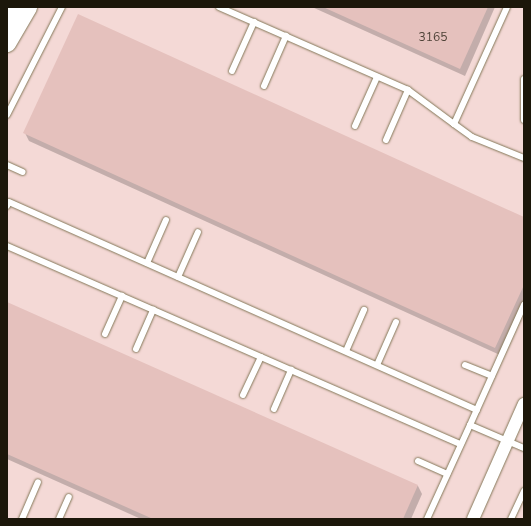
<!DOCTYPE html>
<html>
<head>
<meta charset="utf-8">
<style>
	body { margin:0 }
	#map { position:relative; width:531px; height:526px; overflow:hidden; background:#f7e9c6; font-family:"Nunito Sans",sans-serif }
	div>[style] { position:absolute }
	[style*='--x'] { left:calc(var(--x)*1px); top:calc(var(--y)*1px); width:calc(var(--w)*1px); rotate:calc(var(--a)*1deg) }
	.industrial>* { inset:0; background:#f4d9d6 }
	.shadow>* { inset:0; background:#0003 }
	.building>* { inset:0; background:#e5c1bd }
	.roads { filter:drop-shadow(0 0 1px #847758) drop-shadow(0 0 1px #847758) }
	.service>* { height:6px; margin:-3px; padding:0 3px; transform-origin:3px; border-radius:3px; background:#fff }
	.minor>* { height:12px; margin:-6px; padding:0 6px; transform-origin:6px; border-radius:6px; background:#fff }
	.secondary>* { height:17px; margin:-8.5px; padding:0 8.5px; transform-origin:8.5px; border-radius:8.5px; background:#fff }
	span { translate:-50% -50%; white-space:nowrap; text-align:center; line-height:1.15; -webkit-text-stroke:3.5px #f7e9c6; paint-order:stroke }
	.number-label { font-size:12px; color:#4e4237 }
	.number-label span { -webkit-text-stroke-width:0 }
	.frame { position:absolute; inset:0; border:8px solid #1c170a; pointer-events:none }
</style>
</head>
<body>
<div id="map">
	<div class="industrial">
		<i style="clip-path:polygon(7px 7px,524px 7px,524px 519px,7px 519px)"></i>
	</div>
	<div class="shadow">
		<i style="clip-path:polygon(312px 7px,495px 7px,465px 76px)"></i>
		<i style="clip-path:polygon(25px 133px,524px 218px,524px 302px,500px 355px,29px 141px)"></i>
		<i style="clip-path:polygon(7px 303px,418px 486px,422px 494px,411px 519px,141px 519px,7px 459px)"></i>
	</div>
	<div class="building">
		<i style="clip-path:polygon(323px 7px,488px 7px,460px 69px)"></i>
		<i style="clip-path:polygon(78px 14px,524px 217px,524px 285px,495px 348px,23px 133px)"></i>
		<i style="clip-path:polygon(7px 302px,418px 485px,403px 519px,153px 519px,7px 454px)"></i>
	</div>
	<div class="roads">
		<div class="service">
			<i style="--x:219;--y:7;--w:206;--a:23.7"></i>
			<i style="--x:408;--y:90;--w:57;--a:36.5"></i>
			<i style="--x:454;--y:124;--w:128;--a:-65.6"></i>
			<i style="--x:232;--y:71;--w:54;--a:-65.8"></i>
			<i style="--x:524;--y:79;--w:41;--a:90"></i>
			<i style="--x:264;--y:86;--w:55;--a:-66.3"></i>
			<i style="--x:7;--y:115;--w:121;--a:-63"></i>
			<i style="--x:454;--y:124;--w:22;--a:36"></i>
			<i style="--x:472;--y:137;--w:56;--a:22"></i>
			<i style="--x:355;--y:126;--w:54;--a:-65.8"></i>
			<i style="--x:386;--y:140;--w:55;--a:-66.3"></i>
			<i style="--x:7;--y:165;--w:17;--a:24"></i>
			<i style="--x:7;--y:206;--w:4;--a:-63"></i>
			<i style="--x:9;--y:202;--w:512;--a:23.96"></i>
			<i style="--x:7;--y:246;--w:495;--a:23.6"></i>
			<i style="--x:147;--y:263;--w:47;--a:-66.2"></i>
			<i style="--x:178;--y:277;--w:49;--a:-66"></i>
			<i style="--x:105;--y:334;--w:42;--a:-65.9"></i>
			<i style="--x:136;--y:349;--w:43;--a:-66.4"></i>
			<i style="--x:346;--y:351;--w:45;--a:-66.3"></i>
			<i style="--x:377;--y:365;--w:47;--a:-66.2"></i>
			<i style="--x:465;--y:365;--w:29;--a:22"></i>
			<i style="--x:243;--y:395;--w:42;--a:-64.7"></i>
			<i style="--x:274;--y:409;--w:43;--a:-66.4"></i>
			<i style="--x:470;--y:425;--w:132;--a:-65.8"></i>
			<i style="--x:418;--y:461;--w:32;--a:24"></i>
			<i style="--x:22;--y:519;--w:40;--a:-66.6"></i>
			<i style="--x:59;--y:519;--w:24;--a:-66"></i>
			<i style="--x:427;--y:519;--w:103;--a:-65.4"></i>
			<i style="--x:470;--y:425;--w:59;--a:23.1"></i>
			<i style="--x:511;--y:519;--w:31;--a:-65"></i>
		</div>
		<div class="minor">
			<i style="--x:473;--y:519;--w:126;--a:-66.1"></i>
		</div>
		<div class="secondary">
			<i style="--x:7;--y:18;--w:12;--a:-66"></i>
			<i style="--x:7;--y:43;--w:42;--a:-59.7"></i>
		</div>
	</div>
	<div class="number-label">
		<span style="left:433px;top:38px">3165</span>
	</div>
	<div class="frame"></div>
</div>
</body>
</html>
